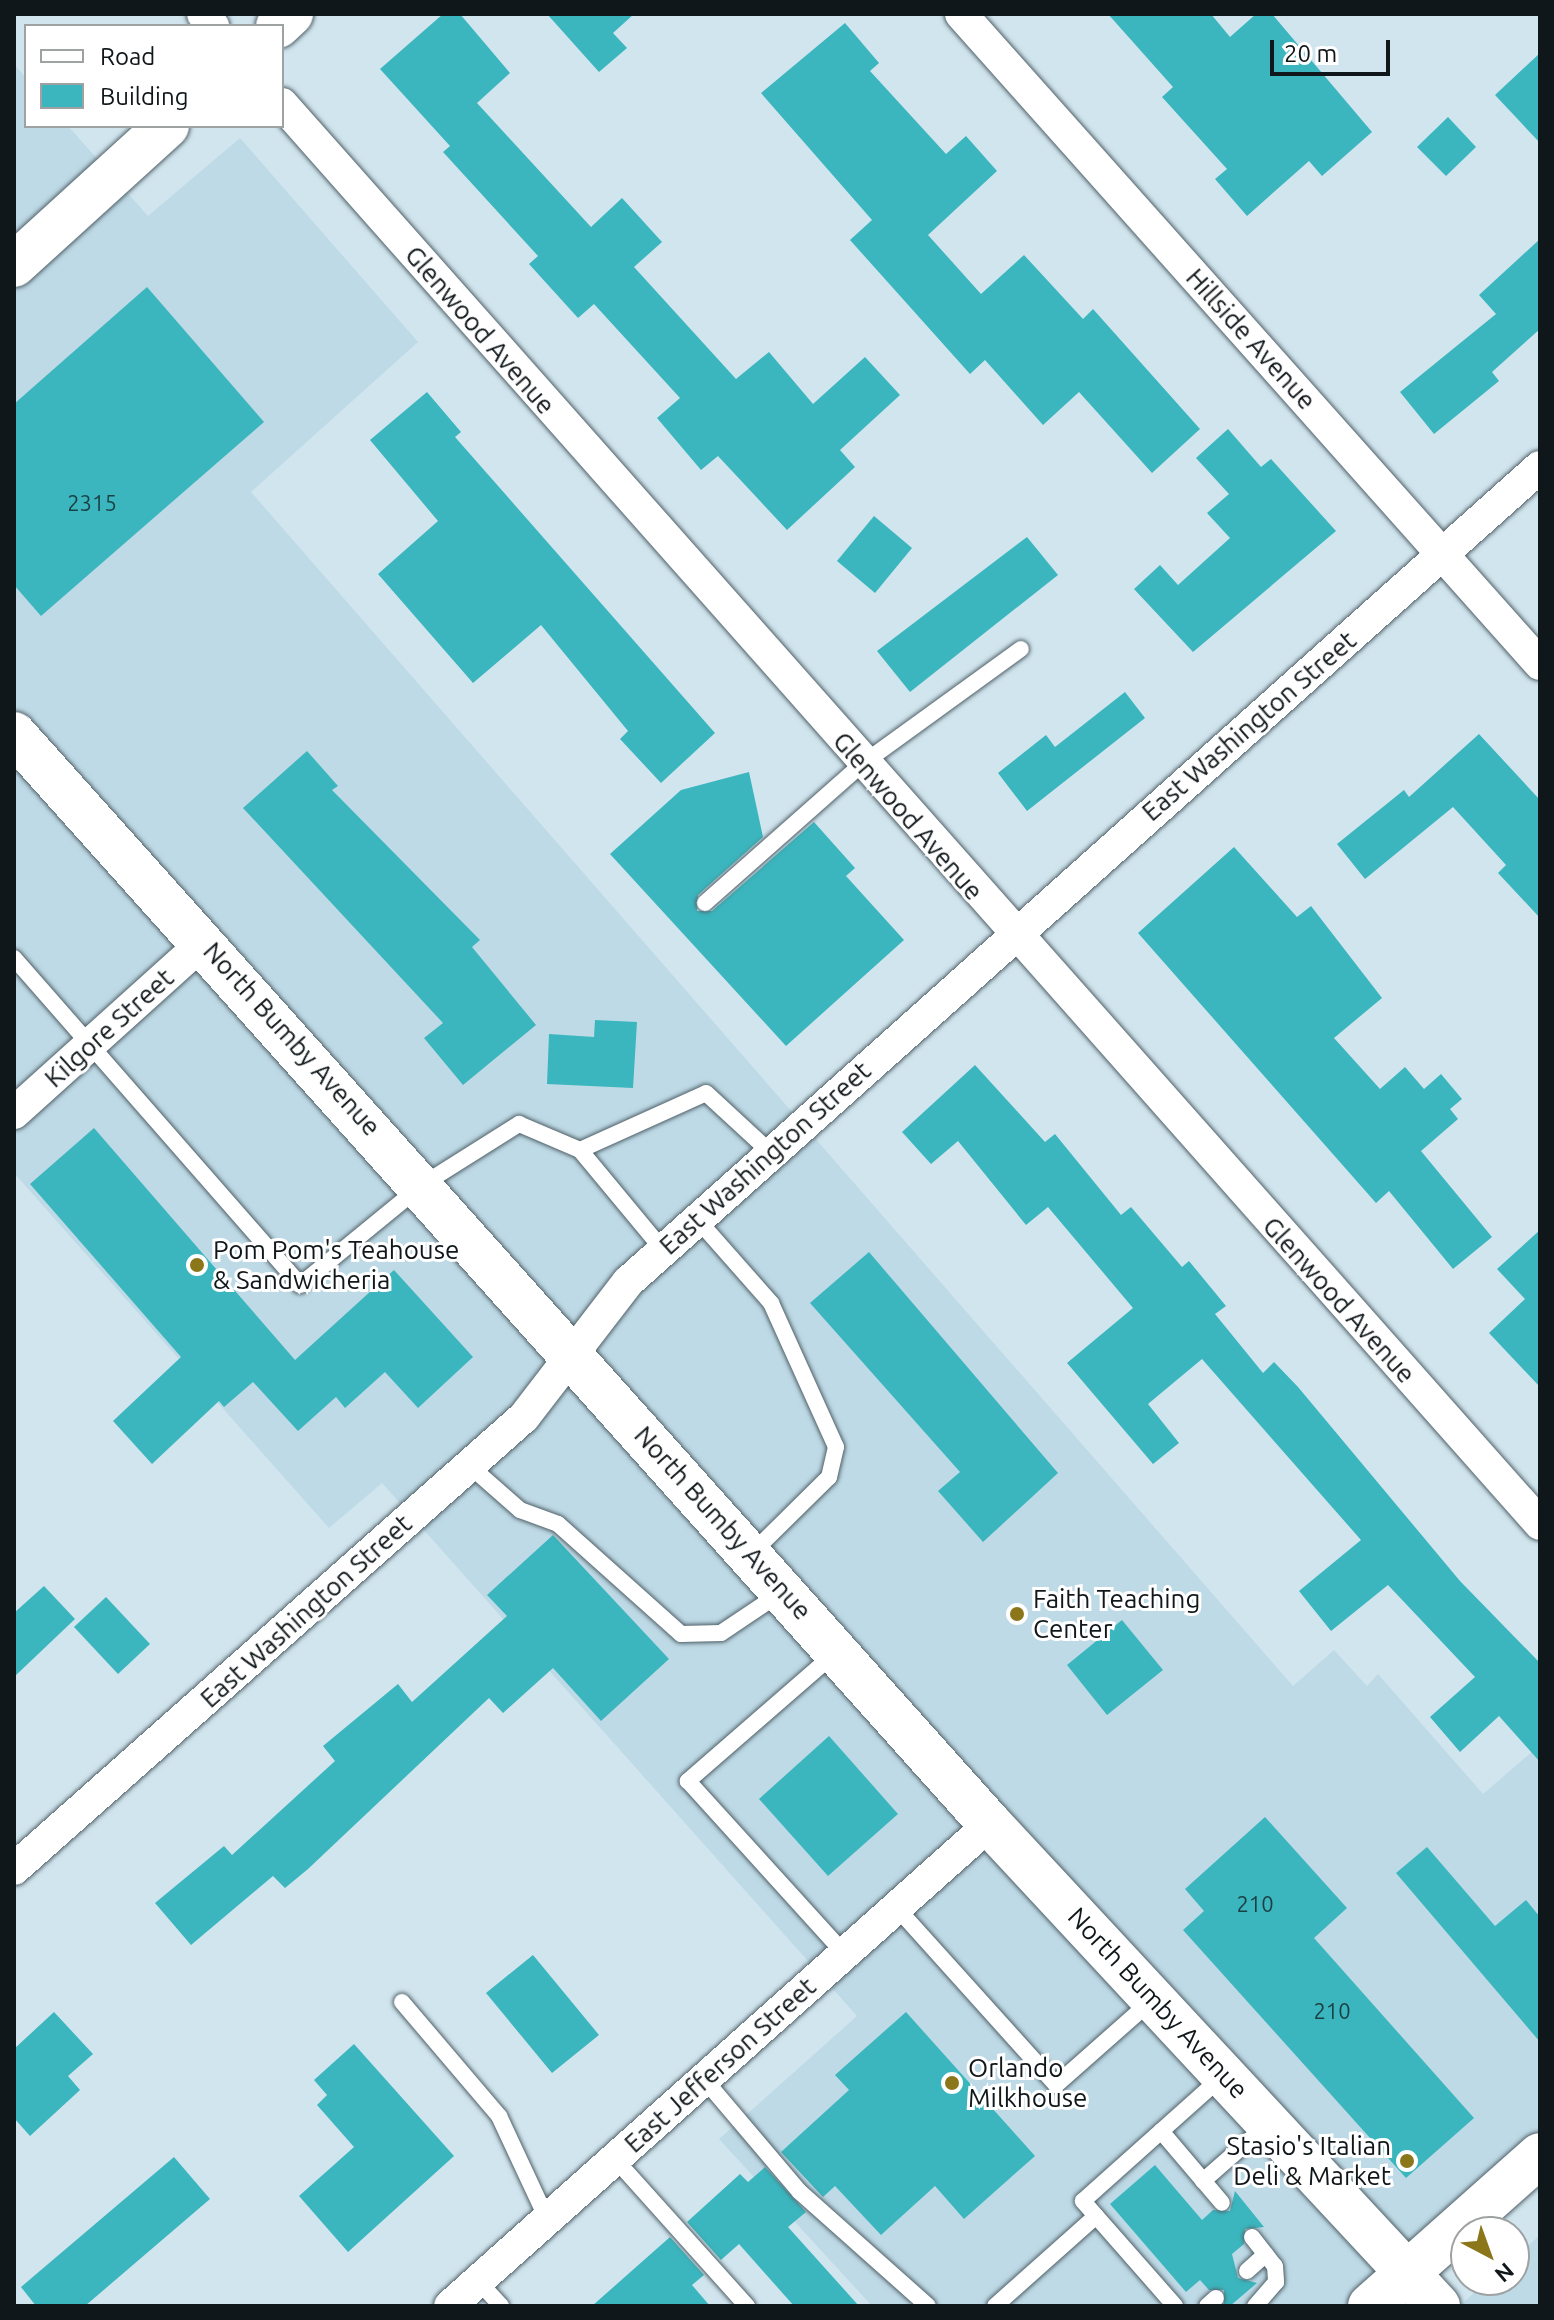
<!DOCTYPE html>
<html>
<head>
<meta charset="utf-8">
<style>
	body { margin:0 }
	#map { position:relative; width:1554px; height:2320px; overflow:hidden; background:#d1e5ee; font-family:Ubuntu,sans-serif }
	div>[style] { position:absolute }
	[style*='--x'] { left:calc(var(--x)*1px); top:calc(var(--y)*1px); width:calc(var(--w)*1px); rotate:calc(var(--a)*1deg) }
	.built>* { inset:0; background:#bedae6 }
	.building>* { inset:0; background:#3bb6be }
	.roads { filter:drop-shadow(0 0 2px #506068) drop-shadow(0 0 2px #506068) }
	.lane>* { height:16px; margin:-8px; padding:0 8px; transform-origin:8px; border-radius:8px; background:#fff }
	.street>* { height:32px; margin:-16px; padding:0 16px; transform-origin:16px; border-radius:16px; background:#fff }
	.secondary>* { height:44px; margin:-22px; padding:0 22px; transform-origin:22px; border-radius:22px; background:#fff }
	.dots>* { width:22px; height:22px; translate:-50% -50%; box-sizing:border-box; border:4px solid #fff; border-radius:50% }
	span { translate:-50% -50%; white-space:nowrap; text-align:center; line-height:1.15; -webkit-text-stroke:6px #fff; paint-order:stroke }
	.number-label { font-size:22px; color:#1b3f43 }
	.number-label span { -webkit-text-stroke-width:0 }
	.street-label { font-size:26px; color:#10171a }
	.poi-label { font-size:26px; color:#10171a }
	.left { translate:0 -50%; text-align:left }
	.right { translate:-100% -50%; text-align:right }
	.frame { position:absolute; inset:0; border:16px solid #10171a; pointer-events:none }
	.legend { position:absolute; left:24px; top:24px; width:260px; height:104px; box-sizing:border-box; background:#fff; border:2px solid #9fa2a3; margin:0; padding:10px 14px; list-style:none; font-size:24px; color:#10171a }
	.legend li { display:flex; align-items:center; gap:16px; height:40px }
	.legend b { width:40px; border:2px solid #9fa2a3 }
	.north { position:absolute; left:1450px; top:2216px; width:80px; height:80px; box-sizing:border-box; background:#fff; border:2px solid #9fa2a3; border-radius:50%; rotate:139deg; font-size:22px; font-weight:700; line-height:32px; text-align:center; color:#10171a }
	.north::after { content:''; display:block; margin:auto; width:28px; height:36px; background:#8c761a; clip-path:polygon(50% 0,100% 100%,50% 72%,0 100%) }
	.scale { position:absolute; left:1270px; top:40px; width:120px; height:36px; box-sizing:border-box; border:4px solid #10171a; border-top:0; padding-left:10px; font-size:24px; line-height:28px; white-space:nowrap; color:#10171a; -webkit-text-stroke:6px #fff; paint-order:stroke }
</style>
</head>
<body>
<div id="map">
	<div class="built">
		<i style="clip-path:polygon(14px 64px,26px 78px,26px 126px,68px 126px,148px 216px,240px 138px,418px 342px,251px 492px,1293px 1686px,1334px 1650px,1367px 1686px,1378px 1674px,1483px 1794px,1540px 1745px,1540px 2146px,1360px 2306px,872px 2306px,719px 2139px,857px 2016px,382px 1483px,329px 1528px,14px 1173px)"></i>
		<i style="clip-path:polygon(1540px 2235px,1540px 2306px,1459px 2306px,1489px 2280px,1514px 2280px,1514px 2258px)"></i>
	</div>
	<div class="building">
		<i style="clip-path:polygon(443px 14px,460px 14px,510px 73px,477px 103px,591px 227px,622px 198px,662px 242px,634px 267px,736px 379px,769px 352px,813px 404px,865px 357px,900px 395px,840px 450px,855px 467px,787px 530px,718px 456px,701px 470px,657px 418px,680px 398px,594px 304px,578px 318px,529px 264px,538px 256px,443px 152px,450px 146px,380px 69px)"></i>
		<i style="clip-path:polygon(547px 14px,634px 14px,613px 33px,627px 48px,599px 72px)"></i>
		<i style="clip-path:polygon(1108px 14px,1211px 14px,1230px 37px,1256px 14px,1272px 14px,1372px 132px,1322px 176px,1309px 161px,1247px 216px,1215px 179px,1227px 169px,1162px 97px,1173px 87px)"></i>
		<i style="clip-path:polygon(845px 23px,879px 63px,870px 71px,946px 154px,966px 136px,997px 171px,928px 235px,981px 294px,1024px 255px,1083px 319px,1093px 309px,1200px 429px,1152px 473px,1079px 392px,1043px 425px,985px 360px,970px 374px,850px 240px,872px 220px,761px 93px)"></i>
		<i style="clip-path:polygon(1540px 53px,1540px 143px,1495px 95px)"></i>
		<i style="clip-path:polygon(1448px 117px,1476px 147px,1446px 176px,1417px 147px)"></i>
		<i style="clip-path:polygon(1540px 239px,1540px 329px,1492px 372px,1499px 381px,1434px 434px,1400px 392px,1496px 314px,1479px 295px)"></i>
		<i style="clip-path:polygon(147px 287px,264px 422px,41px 616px,14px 585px,14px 404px)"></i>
		<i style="clip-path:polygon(427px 392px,461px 432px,455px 437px,715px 733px,661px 783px,620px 739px,628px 731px,541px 625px,473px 683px,378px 574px,438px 521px,370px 440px)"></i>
		<i style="clip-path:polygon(1228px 429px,1261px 467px,1271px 459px,1336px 531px,1193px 652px,1134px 589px,1160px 565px,1178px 585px,1230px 538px,1207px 513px,1229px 494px,1196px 458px)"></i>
		<i style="clip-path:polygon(874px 516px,912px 548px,875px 593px,837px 561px)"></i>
		<i style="clip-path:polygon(1027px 537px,1058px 575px,910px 692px,877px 651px)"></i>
		<i style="clip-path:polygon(1125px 692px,1145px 718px,1027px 811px,998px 773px,1046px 735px,1055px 747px)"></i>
		<i style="clip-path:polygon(1479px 734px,1540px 800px,1540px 918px,1498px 873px,1506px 865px,1453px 807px,1365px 879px,1337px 844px,1404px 790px,1409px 797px)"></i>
		<i style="clip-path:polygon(307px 751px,338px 786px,332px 790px,480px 940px,472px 947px,536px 1025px,463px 1085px,424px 1038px,443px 1023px,243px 808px)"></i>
		<i style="clip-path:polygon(749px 772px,763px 837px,698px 895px,697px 911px,712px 911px,814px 822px,855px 868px,846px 876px,904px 940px,786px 1046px,610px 854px,681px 790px)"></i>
		<i style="clip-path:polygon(1234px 847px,1297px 917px,1311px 906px,1382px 998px,1334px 1038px,1380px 1089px,1405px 1067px,1424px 1089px,1441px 1074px,1462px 1099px,1450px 1109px,1458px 1119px,1421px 1151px,1492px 1237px,1453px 1269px,1389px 1191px,1376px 1203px,1138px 933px)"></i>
		<i style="clip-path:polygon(595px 1020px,637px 1022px,633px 1088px,547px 1084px,549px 1034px,594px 1037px)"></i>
		<i style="clip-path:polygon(975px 1065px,1045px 1142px,1055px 1134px,1121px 1215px,1131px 1207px,1182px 1267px,1189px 1261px,1226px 1306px,1215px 1314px,1263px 1373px,1274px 1362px,1298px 1387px,1460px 1581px,1540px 1663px,1540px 1762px,1499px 1716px,1460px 1752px,1430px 1717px,1475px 1677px,1388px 1585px,1331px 1631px,1299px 1591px,1361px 1540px,1202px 1359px,1148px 1404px,1179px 1443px,1153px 1464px,1067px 1363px,1133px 1308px,1048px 1207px,1026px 1225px,958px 1141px,931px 1164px,902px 1132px)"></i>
		<i style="clip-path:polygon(94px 1128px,295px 1360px,394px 1270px,473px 1357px,418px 1408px,385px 1372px,345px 1408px,336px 1397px,298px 1431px,253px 1382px,224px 1407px,219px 1401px,152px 1464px,113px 1421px,181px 1357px,30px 1184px)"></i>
		<i style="clip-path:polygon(1540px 1230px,1540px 1387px,1489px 1333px,1525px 1299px,1497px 1269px)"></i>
		<i style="clip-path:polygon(869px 1252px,1058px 1473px,983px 1542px,938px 1491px,960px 1472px,810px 1303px)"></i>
		<i style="clip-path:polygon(553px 1535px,669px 1659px,601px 1721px,553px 1668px,503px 1713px,489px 1698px,308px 1869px,285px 1888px,273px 1876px,191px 1945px,155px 1903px,224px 1846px,232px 1855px,335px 1761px,323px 1746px,398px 1684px,412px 1702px,507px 1616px,487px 1595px)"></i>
		<i style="clip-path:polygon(44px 1586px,75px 1619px,14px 1677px,14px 1613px)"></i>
		<i style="clip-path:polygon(106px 1597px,150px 1644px,118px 1674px,74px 1627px)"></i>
		<i style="clip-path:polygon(1122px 1620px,1163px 1670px,1107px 1715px,1067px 1665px)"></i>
		<i style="clip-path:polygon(829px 1736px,898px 1814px,828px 1876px,759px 1799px)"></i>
		<i style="clip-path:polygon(1265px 1817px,1347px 1908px,1314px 1938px,1474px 2118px,1406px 2178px,1183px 1930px,1204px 1911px,1185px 1889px)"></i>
		<i style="clip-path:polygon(1427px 1847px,1495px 1926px,1526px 1900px,1540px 1917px,1540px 2042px,1396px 1873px)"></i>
		<i style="clip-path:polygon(533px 1955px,599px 2035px,552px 2073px,486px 1993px)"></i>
		<i style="clip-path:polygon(54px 2012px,93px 2054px,68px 2076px,80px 2090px,30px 2136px,14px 2118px,14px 2049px)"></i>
		<i style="clip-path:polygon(906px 2012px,1035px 2156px,964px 2219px,935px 2186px,881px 2235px,835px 2186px,823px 2197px,781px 2152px,849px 2090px,835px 2075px)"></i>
		<i style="clip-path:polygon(354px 2044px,454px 2156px,348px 2252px,299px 2196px,354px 2147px,317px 2105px,327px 2095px,314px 2080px)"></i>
		<i style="clip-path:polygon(174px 2157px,210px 2199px,85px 2306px,36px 2306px,21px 2287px)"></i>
		<i style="clip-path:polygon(1155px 2165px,1202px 2220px,1213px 2210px,1230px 2211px,1235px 2191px,1264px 2227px,1245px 2229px,1244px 2244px,1232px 2254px,1238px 2278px,1257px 2283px,1230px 2306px,1224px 2306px,1224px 2290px,1209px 2290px,1200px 2280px,1186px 2292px,1110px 2204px)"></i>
		<i style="clip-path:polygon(765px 2167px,806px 2212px,788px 2227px,859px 2306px,794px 2306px,739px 2244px,721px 2260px,687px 2222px,740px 2174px,748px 2182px)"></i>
		<i style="clip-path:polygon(670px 2237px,704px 2275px,692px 2285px,710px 2306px,592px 2306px)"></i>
	</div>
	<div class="roads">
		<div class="lane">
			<i style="--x:705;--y:903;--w:210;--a:-41.5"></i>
			<i style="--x:862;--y:764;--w:196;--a:-35.9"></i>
			<i style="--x:14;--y:958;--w:434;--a:48.8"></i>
			<i style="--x:300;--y:1285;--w:158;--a:-39.3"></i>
			<i style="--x:422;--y:1185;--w:115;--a:-32.2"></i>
			<i style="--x:519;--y:1124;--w:66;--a:23.1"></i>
			<i style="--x:697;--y:1219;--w:112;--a:48.6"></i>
			<i style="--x:771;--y:1303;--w:158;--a:65.7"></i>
			<i style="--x:836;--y:1447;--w:31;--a:103"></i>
			<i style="--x:829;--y:1477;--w:108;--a:135.4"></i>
			<i style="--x:663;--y:1250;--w:130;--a:-129.7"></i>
			<i style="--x:580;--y:1150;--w:138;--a:-24.3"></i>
			<i style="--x:706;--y:1093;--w:88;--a:42.7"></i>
			<i style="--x:470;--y:1466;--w:67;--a:41.3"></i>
			<i style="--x:520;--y:1510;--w:40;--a:20.2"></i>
			<i style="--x:558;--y:1524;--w:165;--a:41.8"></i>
			<i style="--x:681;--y:1634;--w:40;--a:-1.4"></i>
			<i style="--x:721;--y:1633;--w:73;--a:-33.9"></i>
			<i style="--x:834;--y:1654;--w:194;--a:139"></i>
			<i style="--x:688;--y:1781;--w:234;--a:47.8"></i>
			<i style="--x:896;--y:1907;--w:239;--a:48"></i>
			<i style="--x:1056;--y:2085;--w:128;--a:-41.5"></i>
			<i style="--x:402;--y:2002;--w:150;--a:49.6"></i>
			<i style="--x:499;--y:2116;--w:114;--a:65"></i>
			<i style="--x:704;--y:2079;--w:148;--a:49.7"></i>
			<i style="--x:800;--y:2192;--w:171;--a:41.7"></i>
			<i style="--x:1161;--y:2131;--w:94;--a:49.7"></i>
			<i style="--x:615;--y:2159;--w:198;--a:48.1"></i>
			<i style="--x:1203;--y:2181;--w:86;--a:-41.2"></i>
			<i style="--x:1096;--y:2216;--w:120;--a:48.7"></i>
			<i style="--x:1252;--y:2237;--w:37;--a:52"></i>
			<i style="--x:1275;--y:2266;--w:16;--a:86"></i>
			<i style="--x:1276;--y:2282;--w:32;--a:131"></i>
			<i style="--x:1247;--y:2271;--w:25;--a:-42"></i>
			<i style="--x:478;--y:2281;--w:34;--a:47"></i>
			<i style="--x:995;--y:2306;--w:135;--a:-41.7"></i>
			<i style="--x:1096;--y:2216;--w:20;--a:-131"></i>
			<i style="--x:1083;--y:2201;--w:188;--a:-41.8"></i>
			<i style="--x:1207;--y:2306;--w:12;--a:-42"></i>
		</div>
		<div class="street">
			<i style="--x:203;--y:14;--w:16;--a:50"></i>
			<i style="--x:961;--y:14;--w:870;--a:48.31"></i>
			<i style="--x:282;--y:104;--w:1897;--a:48.46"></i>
			<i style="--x:14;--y:1113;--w:256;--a:-42"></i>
			<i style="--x:14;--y:1869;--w:681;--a:-41.55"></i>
			<i style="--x:524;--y:1417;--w:170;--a:-52.4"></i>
			<i style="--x:628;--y:1282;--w:1223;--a:-41.79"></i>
			<i style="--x:450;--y:2306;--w:724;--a:-41.75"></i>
		</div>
		<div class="secondary">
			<i style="--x:278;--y:26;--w:18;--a:-43"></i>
			<i style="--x:14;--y:265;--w:207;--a:-42.3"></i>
			<i style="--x:14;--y:734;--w:1463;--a:48.16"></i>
			<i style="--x:990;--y:1824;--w:658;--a:47.09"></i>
			<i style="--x:1370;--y:2306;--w:227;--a:-41.6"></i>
		</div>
	</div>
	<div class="dots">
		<i style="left:197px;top:1265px;background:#8c761a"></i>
		<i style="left:1017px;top:1614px;background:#8c761a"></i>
		<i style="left:952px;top:2083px;background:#8c761a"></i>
		<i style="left:1407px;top:2161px;background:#8c761a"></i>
	</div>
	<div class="number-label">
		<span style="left:92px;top:503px">2315</span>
		<span style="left:1255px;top:1904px">210</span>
		<span style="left:1332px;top:2011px">210</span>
	</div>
	<div class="street-label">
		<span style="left:480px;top:330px;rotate:49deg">Glenwood Avenue</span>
		<span style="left:1251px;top:339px;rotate:48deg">Hillside Avenue</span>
		<span style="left:1249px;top:726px;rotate:-41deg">East Washington Street</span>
		<span style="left:908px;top:816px;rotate:49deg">Glenwood Avenue</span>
		<span style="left:109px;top:1028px;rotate:-42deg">Kilgore Street</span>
		<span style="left:292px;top:1039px;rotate:48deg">North Bumby Avenue</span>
		<span style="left:765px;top:1158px;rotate:-42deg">East Washington Street</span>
		<span style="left:1339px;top:1300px;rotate:48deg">Glenwood Avenue</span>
		<span style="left:723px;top:1523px;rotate:48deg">North Bumby Avenue</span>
		<span style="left:306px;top:1611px;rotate:-42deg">East Washington Street</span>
		<span style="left:1158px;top:2003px;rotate:47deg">North Bumby Avenue</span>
		<span style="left:720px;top:2065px;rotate:-42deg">East Jefferson Street</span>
	</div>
	<div class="poi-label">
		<span class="left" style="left:213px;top:1265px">Pom Pom's Teahouse<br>&amp; Sandwicheria</span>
		<span class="left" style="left:1033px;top:1614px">Faith Teaching<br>Center</span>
		<span class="left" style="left:968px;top:2083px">Orlando<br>Milkhouse</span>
		<span class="right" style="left:1391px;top:2161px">Stasio's Italian<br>Deli &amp; Market</span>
	</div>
	<div class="frame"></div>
	<ul class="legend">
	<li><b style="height:10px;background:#fff"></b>Road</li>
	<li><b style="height:22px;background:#3bb6be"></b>Building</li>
	</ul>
	<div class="north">N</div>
	<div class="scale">20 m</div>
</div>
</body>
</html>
